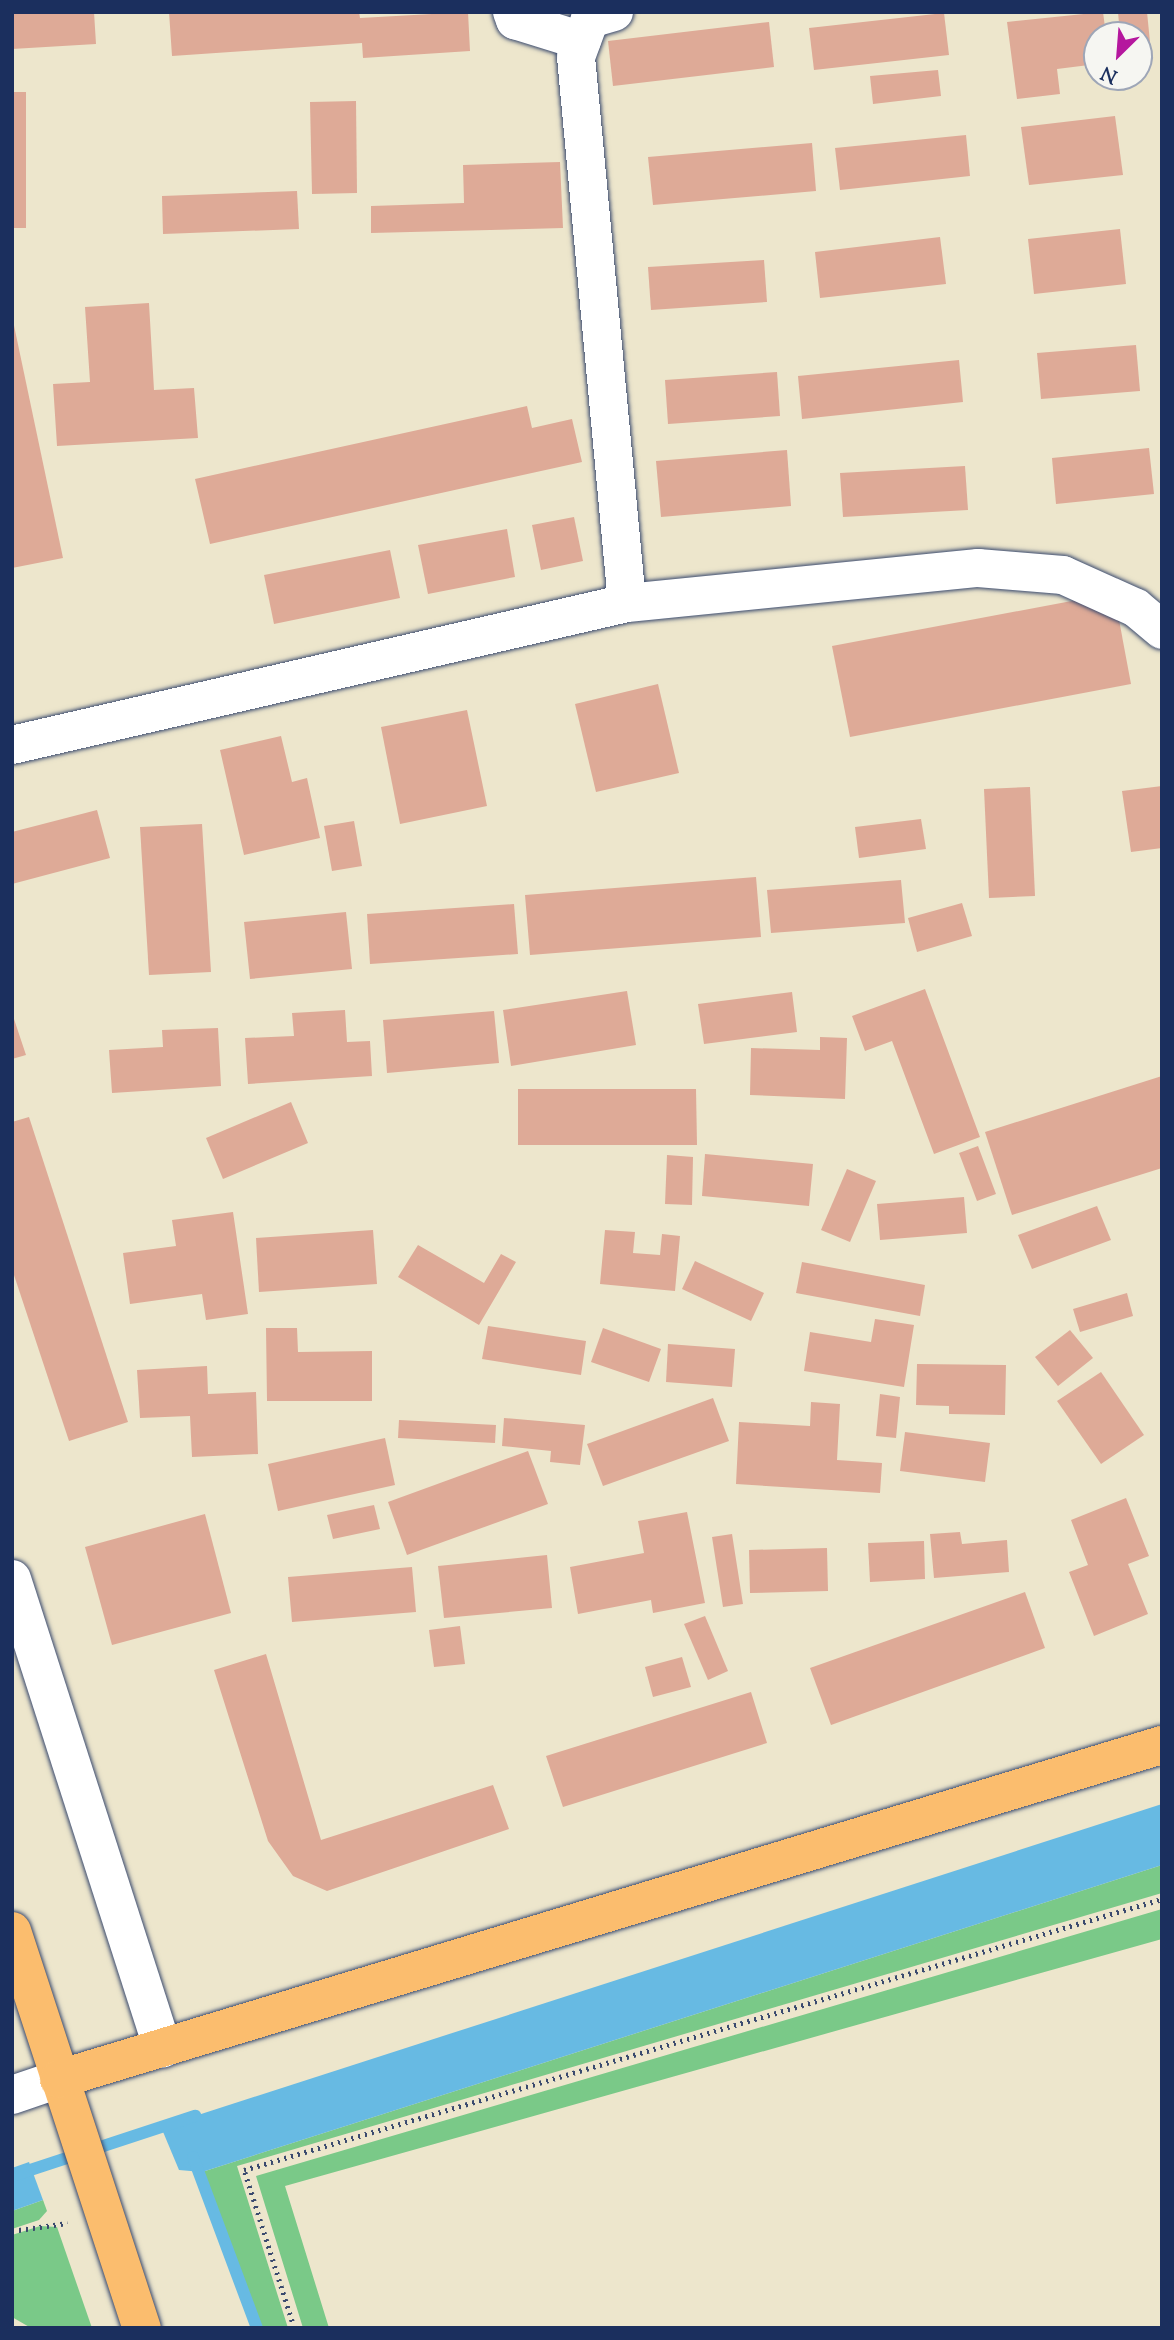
<!DOCTYPE html>
<html>
<head>
<meta charset="utf-8">
<style>
	body { margin:0 }
	#map { position:relative; width:1174px; height:2340px; overflow:hidden; background:#ede6cc; font-family:"Sorts Mill Goudy",serif }
	div>[style] { position:absolute }
	[style*='--x'] { left:calc(var(--x)*1px); top:calc(var(--y)*1px); width:calc(var(--w)*1px); rotate:calc(var(--a)*1deg) }
	.green>* { inset:0; background:#7ac988 }
	.water>* { inset:0; background:#67bae3 }
	.stream>* { height:12px; margin:-6px; padding:0 6px; transform-origin:6px; border-radius:6px; background:#67bae3 }
	.building>* { inset:0; background:#deaa97 }
	.path>* { height:4.5px; margin-top:-2.25px; transform-origin:0; background:repeating-linear-gradient(90deg,#3a4a6e 0 2px,transparent 0 7px) }
	.roads { filter:drop-shadow(0 0 2px #3a4a6e) drop-shadow(0 0 2px #3a4a6e) }
	.minor>* { height:38px; margin:-19px; padding:0 19px; transform-origin:19px; border-radius:19px; background:#fff }
	.major>* { height:38px; margin:-19px; padding:0 19px; transform-origin:19px; border-radius:19px; background:#fbbd6e }
	span { translate:-50% -50%; white-space:nowrap; text-align:center; line-height:1.15; -webkit-text-stroke:6px #f6f6f2; paint-order:stroke }
	.frame { position:absolute; inset:0; border:14px solid #1b2f5e; pointer-events:none }
	.north { position:absolute; left:1083px; top:21px; width:70px; height:70px; box-sizing:border-box; background:#f6f6f2; border:2px solid #9ea6b7; border-radius:50%; rotate:205deg; font-size:19px; font-weight:700; line-height:28px; text-align:center; color:#1b2f5e }
	.north::after { content:''; display:block; margin:auto; width:24px; height:32px; background:#b5179e; clip-path:polygon(50% 0,100% 100%,50% 72%,0 100%) }
</style>
</head>
<body>
<div id="map">
	<div class="green">
		<i style="clip-path:polygon(1162px 1865px,1162px 1893px,237px 2166px,288px 2328px,262px 2328px,202px 2172px)"></i>
		<i style="clip-path:polygon(1162px 1909px,1162px 1939px,285px 2186px,329px 2328px,303px 2328px,256px 2176px)"></i>
		<i style="clip-path:polygon(43px 2200px,47px 2211px,39px 2220px,12px 2229px,12px 2211px)"></i>
		<i style="clip-path:polygon(40px 2226px,57px 2227px,92px 2328px,31px 2328px,12px 2317px,12px 2235px)"></i>
	</div>
	<div class="water">
		<i style="clip-path:polygon(1162px 1804px,1162px 1865px,202px 2172px,179px 2170px,161px 2127px)"></i>
		<i style="clip-path:polygon(29px 2162px,43px 2200px,12px 2211px,12px 2168px)"></i>
	</div>
	<div class="stream">
		<i style="--x:193;--y:2157;--w:183;--a:69.5"></i>
		<i style="--x:12;--y:2176;--w:193;--a:-18.2"></i>
	</div>
	<div class="building">
		<i style="clip-path:polygon(12px 12px,94px 12px,96px 44px,12px 49px)"></i>
		<i style="clip-path:polygon(169px 12px,359px 12px,360px 18px,468px 12px,470px 51px,363px 58px,362px 43px,172px 56px)"></i>
		<i style="clip-path:polygon(1103px 12px,1106px 35px,1097px 35px,1097px 64px,1057px 69px,1060px 94px,1017px 99px,1007px 22px)"></i>
		<i style="clip-path:polygon(1118px 12px,1147px 12px,1150px 42px,1120px 35px)"></i>
		<i style="clip-path:polygon(944px 13px,949px 55px,814px 70px,809px 28px)"></i>
		<i style="clip-path:polygon(769px 22px,774px 67px,613px 86px,608px 41px)"></i>
		<i style="clip-path:polygon(938px 70px,941px 96px,873px 104px,870px 76px)"></i>
		<i style="clip-path:polygon(12px 92px,26px 92px,26px 228px,12px 228px)"></i>
		<i style="clip-path:polygon(356px 101px,357px 193px,312px 194px,310px 102px)"></i>
		<i style="clip-path:polygon(1115px 116px,1123px 175px,1029px 185px,1021px 127px)"></i>
		<i style="clip-path:polygon(966px 135px,970px 176px,840px 190px,835px 148px)"></i>
		<i style="clip-path:polygon(812px 143px,816px 191px,653px 205px,648px 157px)"></i>
		<i style="clip-path:polygon(560px 162px,563px 228px,371px 233px,371px 206px,464px 203px,463px 165px)"></i>
		<i style="clip-path:polygon(297px 191px,299px 229px,163px 234px,162px 196px)"></i>
		<i style="clip-path:polygon(1120px 229px,1126px 284px,1034px 294px,1028px 239px)"></i>
		<i style="clip-path:polygon(940px 237px,946px 284px,820px 298px,815px 252px)"></i>
		<i style="clip-path:polygon(764px 260px,767px 302px,651px 310px,648px 267px)"></i>
		<i style="clip-path:polygon(149px 303px,154px 390px,194px 388px,198px 438px,57px 446px,53px 384px,90px 382px,85px 307px)"></i>
		<i style="clip-path:polygon(12px 316px,63px 558px,12px 568px)"></i>
		<i style="clip-path:polygon(1136px 345px,1140px 391px,1041px 399px,1037px 353px)"></i>
		<i style="clip-path:polygon(959px 360px,963px 402px,802px 419px,798px 376px)"></i>
		<i style="clip-path:polygon(777px 372px,780px 416px,668px 424px,665px 380px)"></i>
		<i style="clip-path:polygon(527px 406px,532px 428px,572px 419px,582px 462px,210px 544px,195px 479px)"></i>
		<i style="clip-path:polygon(1149px 448px,1154px 494px,1056px 504px,1052px 458px)"></i>
		<i style="clip-path:polygon(787px 450px,791px 506px,661px 517px,656px 461px)"></i>
		<i style="clip-path:polygon(965px 466px,968px 510px,843px 517px,840px 473px)"></i>
		<i style="clip-path:polygon(574px 517px,583px 561px,541px 570px,532px 525px)"></i>
		<i style="clip-path:polygon(507px 529px,515px 577px,428px 594px,418px 545px)"></i>
		<i style="clip-path:polygon(390px 550px,400px 598px,274px 624px,264px 575px)"></i>
		<i style="clip-path:polygon(1114px 593px,1131px 684px,850px 737px,832px 646px)"></i>
		<i style="clip-path:polygon(658px 684px,679px 773px,596px 792px,575px 704px)"></i>
		<i style="clip-path:polygon(467px 710px,487px 806px,400px 824px,381px 727px)"></i>
		<i style="clip-path:polygon(281px 736px,292px 782px,307px 778px,320px 838px,244px 855px,220px 750px)"></i>
		<i style="clip-path:polygon(1162px 786px,1162px 848px,1131px 852px,1122px 791px)"></i>
		<i style="clip-path:polygon(1030px 787px,1035px 896px,989px 898px,984px 789px)"></i>
		<i style="clip-path:polygon(97px 810px,110px 858px,12px 884px,12px 832px)"></i>
		<i style="clip-path:polygon(921px 819px,926px 849px,859px 858px,855px 827px)"></i>
		<i style="clip-path:polygon(354px 821px,362px 866px,332px 871px,324px 826px)"></i>
		<i style="clip-path:polygon(202px 824px,211px 972px,149px 975px,140px 827px)"></i>
		<i style="clip-path:polygon(756px 877px,761px 937px,530px 955px,525px 895px)"></i>
		<i style="clip-path:polygon(901px 880px,905px 923px,771px 933px,767px 890px)"></i>
		<i style="clip-path:polygon(962px 903px,972px 936px,917px 952px,908px 918px)"></i>
		<i style="clip-path:polygon(514px 904px,518px 954px,370px 964px,367px 914px)"></i>
		<i style="clip-path:polygon(346px 912px,352px 969px,250px 979px,244px 922px)"></i>
		<i style="clip-path:polygon(925px 989px,980px 1137px,934px 1154px,892px 1041px,865px 1051px,852px 1016px)"></i>
		<i style="clip-path:polygon(627px 991px,636px 1045px,511px 1066px,503px 1010px)"></i>
		<i style="clip-path:polygon(792px 992px,797px 1032px,704px 1044px,698px 1004px)"></i>
		<i style="clip-path:polygon(345px 1010px,347px 1042px,370px 1041px,372px 1076px,248px 1084px,245px 1038px,294px 1036px,292px 1013px)"></i>
		<i style="clip-path:polygon(494px 1011px,499px 1063px,387px 1073px,383px 1020px)"></i>
		<i style="clip-path:polygon(12px 1013px,26px 1055px,12px 1059px)"></i>
		<i style="clip-path:polygon(218px 1028px,221px 1086px,112px 1093px,109px 1050px,163px 1047px,162px 1030px)"></i>
		<i style="clip-path:polygon(820px 1037px,847px 1038px,845px 1099px,750px 1095px,751px 1048px,820px 1050px)"></i>
		<i style="clip-path:polygon(1162px 1076px,1162px 1168px,1012px 1215px,985px 1132px)"></i>
		<i style="clip-path:polygon(518px 1089px,696px 1089px,697px 1145px,518px 1145px)"></i>
		<i style="clip-path:polygon(291px 1102px,308px 1143px,223px 1179px,206px 1138px)"></i>
		<i style="clip-path:polygon(29px 1117px,128px 1422px,69px 1441px,12px 1269px,12px 1122px)"></i>
		<i style="clip-path:polygon(978px 1146px,996px 1194px,977px 1201px,959px 1153px)"></i>
		<i style="clip-path:polygon(705px 1154px,813px 1164px,809px 1206px,702px 1196px)"></i>
		<i style="clip-path:polygon(667px 1155px,693px 1157px,692px 1205px,665px 1204px)"></i>
		<i style="clip-path:polygon(847px 1169px,876px 1181px,850px 1242px,821px 1230px)"></i>
		<i style="clip-path:polygon(964px 1197px,967px 1233px,880px 1240px,877px 1204px)"></i>
		<i style="clip-path:polygon(1097px 1206px,1111px 1240px,1032px 1269px,1018px 1235px)"></i>
		<i style="clip-path:polygon(233px 1212px,248px 1314px,206px 1320px,202px 1294px,130px 1304px,123px 1253px,176px 1246px,172px 1220px)"></i>
		<i style="clip-path:polygon(373px 1230px,377px 1284px,259px 1292px,256px 1238px)"></i>
		<i style="clip-path:polygon(605px 1230px,635px 1232px,633px 1253px,660px 1255px,662px 1234px,680px 1236px,675px 1291px,600px 1284px)"></i>
		<i style="clip-path:polygon(418px 1245px,484px 1283px,501px 1254px,516px 1262px,479px 1325px,398px 1277px)"></i>
		<i style="clip-path:polygon(695px 1261px,764px 1293px,751px 1321px,682px 1289px)"></i>
		<i style="clip-path:polygon(802px 1262px,925px 1285px,920px 1316px,796px 1293px)"></i>
		<i style="clip-path:polygon(1127px 1293px,1133px 1316px,1080px 1332px,1073px 1309px)"></i>
		<i style="clip-path:polygon(875px 1319px,914px 1325px,904px 1387px,804px 1371px,810px 1332px,871px 1342px)"></i>
		<i style="clip-path:polygon(488px 1326px,586px 1341px,581px 1375px,482px 1359px)"></i>
		<i style="clip-path:polygon(266px 1328px,297px 1328px,298px 1352px,372px 1351px,372px 1401px,267px 1401px)"></i>
		<i style="clip-path:polygon(603px 1328px,661px 1349px,649px 1382px,591px 1362px)"></i>
		<i style="clip-path:polygon(1070px 1330px,1093px 1358px,1058px 1386px,1035px 1357px)"></i>
		<i style="clip-path:polygon(668px 1344px,735px 1349px,732px 1387px,666px 1382px)"></i>
		<i style="clip-path:polygon(917px 1364px,1006px 1365px,1005px 1415px,949px 1414px,949px 1406px,916px 1405px)"></i>
		<i style="clip-path:polygon(207px 1366px,208px 1394px,256px 1392px,258px 1454px,192px 1457px,190px 1416px,140px 1418px,137px 1370px)"></i>
		<i style="clip-path:polygon(1101px 1372px,1144px 1435px,1101px 1464px,1057px 1401px)"></i>
		<i style="clip-path:polygon(880px 1394px,900px 1397px,896px 1438px,876px 1436px)"></i>
		<i style="clip-path:polygon(713px 1398px,729px 1441px,603px 1486px,587px 1444px)"></i>
		<i style="clip-path:polygon(811px 1402px,840px 1404px,837px 1460px,882px 1463px,880px 1493px,736px 1484px,739px 1422px,810px 1426px)"></i>
		<i style="clip-path:polygon(504px 1418px,585px 1425px,580px 1465px,550px 1462px,551px 1451px,502px 1446px)"></i>
		<i style="clip-path:polygon(399px 1420px,496px 1425px,495px 1443px,398px 1438px)"></i>
		<i style="clip-path:polygon(905px 1432px,990px 1443px,985px 1482px,900px 1471px)"></i>
		<i style="clip-path:polygon(385px 1438px,395px 1485px,278px 1511px,268px 1464px)"></i>
		<i style="clip-path:polygon(528px 1451px,548px 1504px,407px 1555px,388px 1502px)"></i>
		<i style="clip-path:polygon(1126px 1498px,1149px 1556px,1128px 1564px,1148px 1614px,1094px 1636px,1069px 1572px,1088px 1565px,1071px 1520px)"></i>
		<i style="clip-path:polygon(374px 1505px,380px 1529px,333px 1539px,327px 1515px)"></i>
		<i style="clip-path:polygon(687px 1512px,705px 1603px,653px 1613px,651px 1600px,578px 1614px,570px 1567px,644px 1553px,638px 1521px)"></i>
		<i style="clip-path:polygon(205px 1514px,231px 1613px,112px 1645px,85px 1547px)"></i>
		<i style="clip-path:polygon(960px 1532px,962px 1544px,1007px 1540px,1009px 1572px,934px 1578px,930px 1534px)"></i>
		<i style="clip-path:polygon(732px 1534px,743px 1604px,723px 1607px,712px 1537px)"></i>
		<i style="clip-path:polygon(924px 1541px,925px 1579px,870px 1582px,868px 1543px)"></i>
		<i style="clip-path:polygon(827px 1548px,828px 1591px,750px 1593px,749px 1550px)"></i>
		<i style="clip-path:polygon(547px 1555px,552px 1608px,444px 1618px,438px 1566px)"></i>
		<i style="clip-path:polygon(412px 1567px,416px 1612px,292px 1622px,288px 1577px)"></i>
		<i style="clip-path:polygon(1025px 1592px,1045px 1648px,831px 1725px,810px 1668px)"></i>
		<i style="clip-path:polygon(705px 1616px,728px 1671px,708px 1680px,684px 1624px)"></i>
		<i style="clip-path:polygon(460px 1626px,465px 1664px,434px 1667px,429px 1630px)"></i>
		<i style="clip-path:polygon(266px 1654px,321px 1840px,493px 1785px,509px 1829px,327px 1891px,293px 1876px,268px 1841px,214px 1670px)"></i>
		<i style="clip-path:polygon(682px 1657px,691px 1687px,653px 1697px,645px 1667px)"></i>
		<i style="clip-path:polygon(751px 1692px,767px 1743px,563px 1807px,546px 1756px)"></i>
	</div>
	<div class="path">
		<i style="--x:12;--y:2231;--w:56;--a:-8.3"></i>
		<i style="--x:294;--y:2328;--w:166;--a:-107.6"></i>
		<i style="--x:244;--y:2170;--w:957;--a:-16.45"></i>
	</div>
	<div class="roads">
		<div class="minor">
			<i style="--x:512;--y:12;--w:9;--a:69"></i>
			<i style="--x:515;--y:20;--w:70;--a:17.4"></i>
			<i style="--x:614;--y:12;--w:25;--a:164"></i>
			<i style="--x:590;--y:19;--w:40;--a:110.2"></i>
			<i style="--x:576;--y:57;--w:548;--a:84.66"></i>
			<i style="--x:12;--y:745;--w:631;--a:-13"></i>
			<i style="--x:627;--y:603;--w:353;--a:-5.7"></i>
			<i style="--x:978;--y:568;--w:85;--a:4.7"></i>
			<i style="--x:1063;--y:575;--w:80;--a:24.3"></i>
			<i style="--x:1136;--y:608;--w:34;--a:40"></i>
			<i style="--x:12;--y:1579;--w:493;--a:72.2"></i>
			<i style="--x:12;--y:2095;--w:50;--a:-18.8"></i>
		</div>
		<div class="major">
			<i style="--x:12;--y:1931;--w:418;--a:71.9"></i>
			<i style="--x:59;--y:2079;--w:1152;--a:-16.85"></i>
		</div>
	</div>
	<div class="frame"></div>
	<div class="north">N</div>
</div>
</body>
</html>
